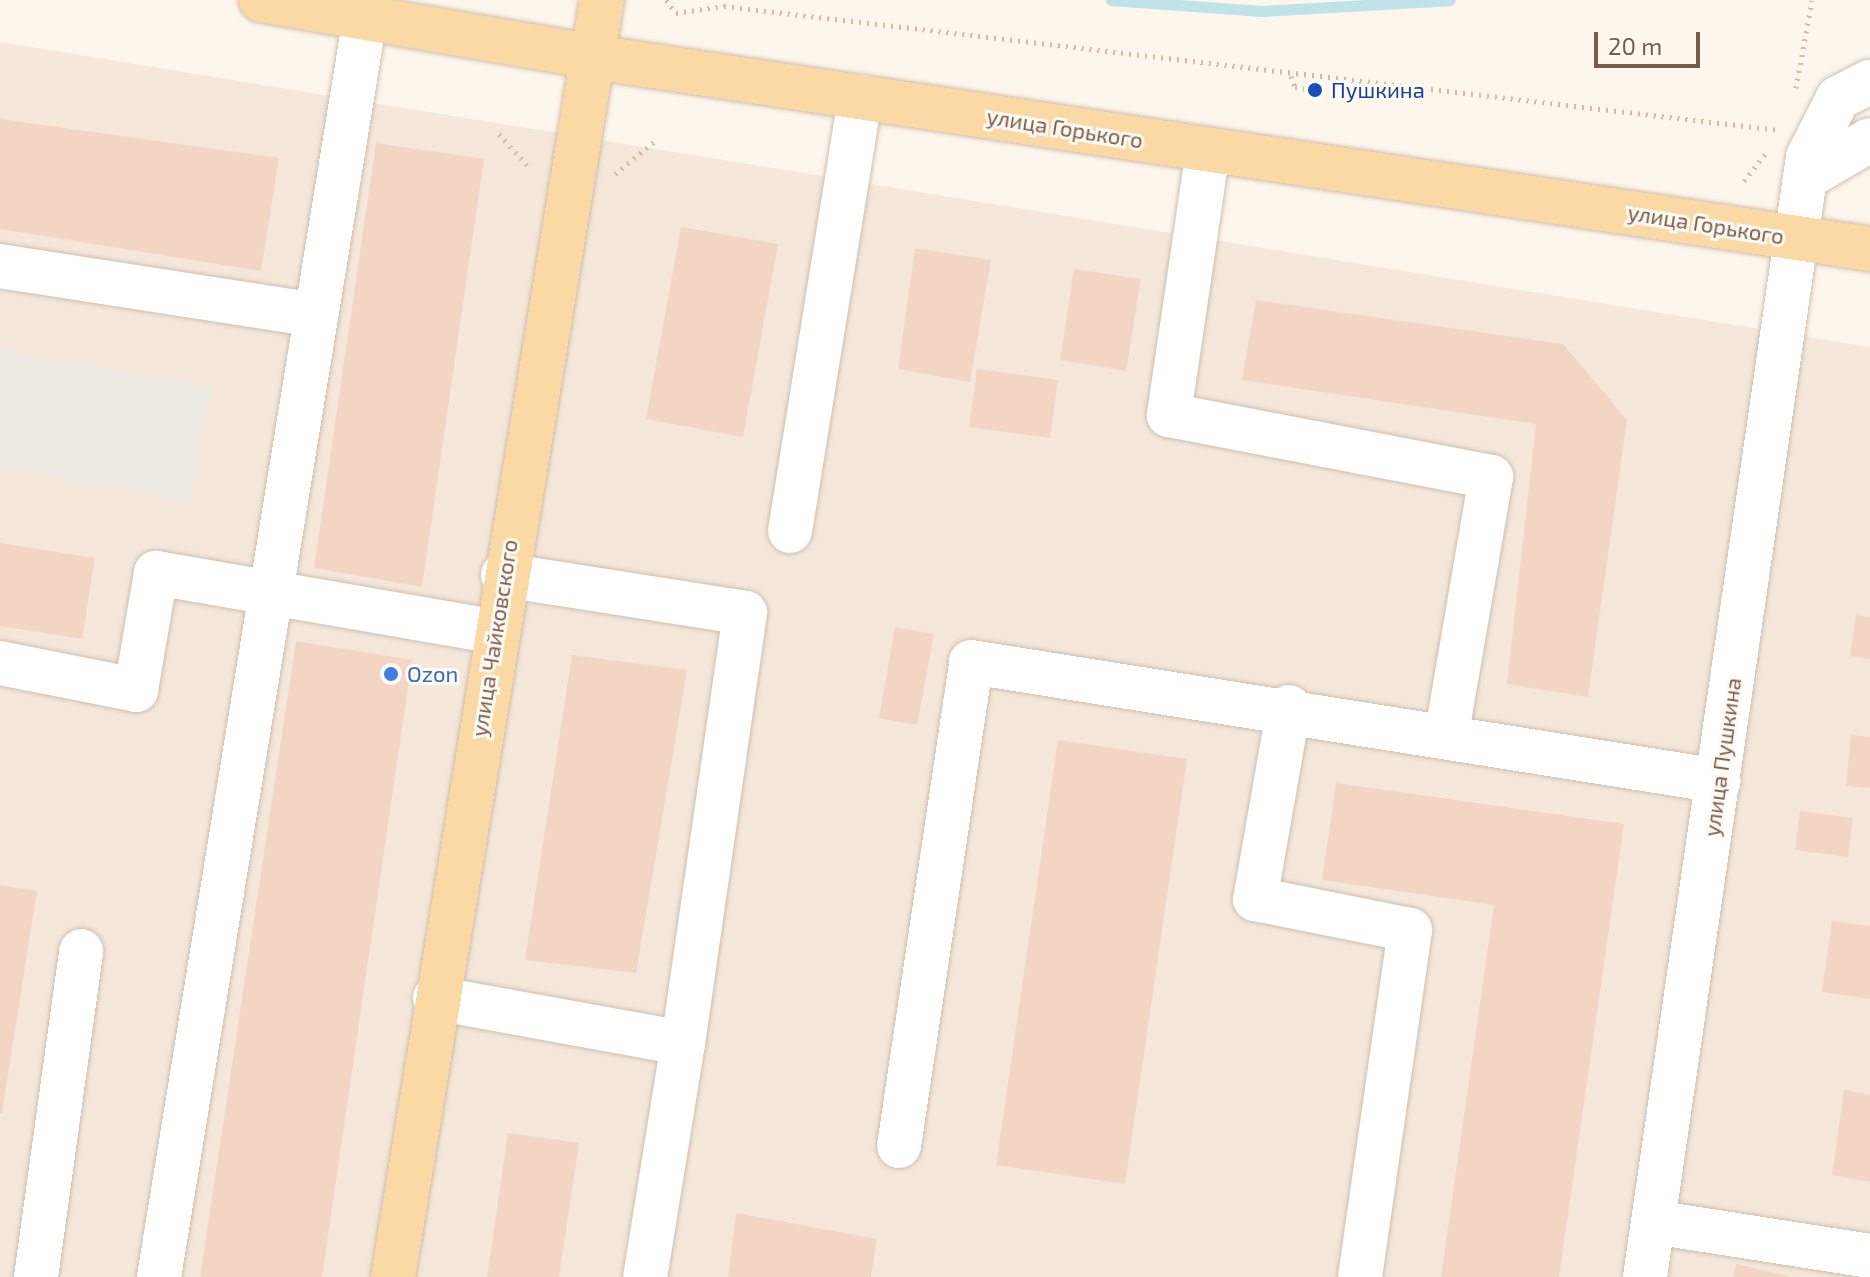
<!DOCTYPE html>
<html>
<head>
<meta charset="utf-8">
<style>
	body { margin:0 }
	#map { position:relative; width:1870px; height:1277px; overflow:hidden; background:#fdf6ec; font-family:"Exo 2",sans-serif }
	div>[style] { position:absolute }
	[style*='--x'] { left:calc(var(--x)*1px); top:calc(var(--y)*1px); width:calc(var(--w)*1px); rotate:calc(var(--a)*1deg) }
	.residential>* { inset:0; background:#f5e8da }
	.industrial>* { inset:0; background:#efe9e4 }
	.stream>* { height:11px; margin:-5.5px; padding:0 5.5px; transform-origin:5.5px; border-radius:5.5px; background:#bfe3e8 }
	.building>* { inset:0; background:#f3d5c3 }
	.path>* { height:5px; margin-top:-2.5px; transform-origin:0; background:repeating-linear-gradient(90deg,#d9b8a5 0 2px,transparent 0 8px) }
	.roads { filter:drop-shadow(0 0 2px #d1beb0) drop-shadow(0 0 2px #d1beb0) }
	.minor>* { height:44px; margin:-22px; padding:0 22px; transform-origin:22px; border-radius:22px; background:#fff }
	.major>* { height:44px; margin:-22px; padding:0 22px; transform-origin:22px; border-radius:22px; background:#fbd9a5 }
	.dots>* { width:22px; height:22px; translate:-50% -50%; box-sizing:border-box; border:4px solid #fffaf3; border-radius:50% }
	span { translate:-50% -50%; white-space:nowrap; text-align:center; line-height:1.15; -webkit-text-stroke:6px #fffaf3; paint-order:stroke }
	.transit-label { font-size:22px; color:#164399 }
	.left { translate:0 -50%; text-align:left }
	.street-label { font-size:22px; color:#7a5c4d }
	.shop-label { font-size:22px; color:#366cbe }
	.scale { position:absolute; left:1594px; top:32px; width:106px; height:36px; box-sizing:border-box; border:4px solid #7a5c4d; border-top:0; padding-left:10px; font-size:24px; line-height:28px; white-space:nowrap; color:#7a5c4d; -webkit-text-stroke:6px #fffaf3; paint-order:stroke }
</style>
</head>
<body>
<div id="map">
	<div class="residential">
		<i style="clip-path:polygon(0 42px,1870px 347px,1870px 1277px,0 1277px)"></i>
	</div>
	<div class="industrial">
		<i style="clip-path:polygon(0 349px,211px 387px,190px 502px,0 468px)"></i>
	</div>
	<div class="stream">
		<i style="--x:1111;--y:0;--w:151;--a:4.2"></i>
		<i style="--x:1262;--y:11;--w:188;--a:-3.3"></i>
	</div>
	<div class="building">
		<i style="clip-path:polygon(0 119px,279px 158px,261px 271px,0 229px)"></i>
		<i style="clip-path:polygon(376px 143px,484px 159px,422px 587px,314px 568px)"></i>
		<i style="clip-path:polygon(681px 227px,778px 244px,743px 437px,646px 419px)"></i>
		<i style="clip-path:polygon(915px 248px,991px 260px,970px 382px,898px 369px)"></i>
		<i style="clip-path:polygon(1074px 269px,1141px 279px,1126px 371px,1060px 360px)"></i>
		<i style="clip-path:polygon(1256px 300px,1563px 344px,1627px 420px,1588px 697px,1507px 684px,1536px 424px,1242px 380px)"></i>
		<i style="clip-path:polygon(977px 369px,1058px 380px,1050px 438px,969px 427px)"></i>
		<i style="clip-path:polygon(0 543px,95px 558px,82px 639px,0 626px)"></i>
		<i style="clip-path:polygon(1856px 615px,1870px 617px,1870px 659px,1850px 656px)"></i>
		<i style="clip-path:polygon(895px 627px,934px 634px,917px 725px,879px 718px)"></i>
		<i style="clip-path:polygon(296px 641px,412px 660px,322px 1277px,200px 1277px)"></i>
		<i style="clip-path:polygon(572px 655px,687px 670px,636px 973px,525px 960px)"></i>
		<i style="clip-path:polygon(1851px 735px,1870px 737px,1870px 788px,1846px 786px)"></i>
		<i style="clip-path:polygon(1058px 740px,1187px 759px,1125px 1184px,996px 1165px)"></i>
		<i style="clip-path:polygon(1336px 783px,1624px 824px,1559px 1277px,1441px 1277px,1494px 905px,1322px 880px)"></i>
		<i style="clip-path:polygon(1800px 811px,1853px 818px,1848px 857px,1795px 850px)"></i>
		<i style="clip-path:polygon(0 885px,37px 891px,2px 1113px,0 1113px)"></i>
		<i style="clip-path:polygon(1832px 921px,1870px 926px,1870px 999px,1822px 992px)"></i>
		<i style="clip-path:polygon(1844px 1090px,1870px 1095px,1870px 1182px,1832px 1175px)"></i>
		<i style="clip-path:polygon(508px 1133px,579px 1143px,559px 1277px,487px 1277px)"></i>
		<i style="clip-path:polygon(736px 1213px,877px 1239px,871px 1277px,728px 1277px)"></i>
		<i style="clip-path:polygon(1736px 1264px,1789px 1276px,1788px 1277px,1733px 1277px)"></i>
	</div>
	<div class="path">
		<i style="--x:666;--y:0;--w:16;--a:52"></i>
		<i style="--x:676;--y:13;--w:49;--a:-8.3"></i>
		<i style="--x:724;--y:6;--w:1062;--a:6.7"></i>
		<i style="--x:1291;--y:76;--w:12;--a:70"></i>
		<i style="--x:1295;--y:87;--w:20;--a:9"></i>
		<i style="--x:1315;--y:90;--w:20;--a:6"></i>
		<i style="--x:1335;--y:92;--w:12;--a:-66"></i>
		<i style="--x:1796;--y:88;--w:89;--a:-79.7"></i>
		<i style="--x:499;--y:134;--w:42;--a:47.9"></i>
		<i style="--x:615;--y:174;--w:52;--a:-39.5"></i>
		<i style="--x:1744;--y:181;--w:39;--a:-52"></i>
	</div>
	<div class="roads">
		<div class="minor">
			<i style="--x:1208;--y:150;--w:268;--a:98.4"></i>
			<i style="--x:1169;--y:415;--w:328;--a:10.9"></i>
			<i style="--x:1491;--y:477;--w:259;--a:99.8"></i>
			<i style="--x:1805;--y:178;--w:75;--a:-30.3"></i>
			<i style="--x:0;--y:266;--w:319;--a:8.8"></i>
			<i style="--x:790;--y:531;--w:440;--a:-80.8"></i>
			<i style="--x:503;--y:575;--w:245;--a:8.9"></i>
			<i style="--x:745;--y:613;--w:434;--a:98.2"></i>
			<i style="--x:0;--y:663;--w:139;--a:11.2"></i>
			<i style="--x:136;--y:690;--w:119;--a:-80.3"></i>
			<i style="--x:156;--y:573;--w:345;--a:9.8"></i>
			<i style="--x:1289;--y:707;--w:195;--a:100"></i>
			<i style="--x:1255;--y:899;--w:158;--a:11.3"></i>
			<i style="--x:1410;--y:930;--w:351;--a:98.2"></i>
			<i style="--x:435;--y:998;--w:252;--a:10.3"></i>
			<i style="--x:683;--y:1043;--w:237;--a:99.2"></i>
			<i style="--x:899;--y:1146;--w:489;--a:-81.5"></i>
			<i style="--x:971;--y:662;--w:757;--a:9.04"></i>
			<i style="--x:1653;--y:1222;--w:220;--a:8.9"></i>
			<i style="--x:36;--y:1277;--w:329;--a:-82.1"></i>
			<i style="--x:159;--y:1277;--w:1277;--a:-80.71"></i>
			<i style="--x:1645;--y:1277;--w:1132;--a:-81.72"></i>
			<i style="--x:1808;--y:157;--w:66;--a:-63"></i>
			<i style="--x:1838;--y:98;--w:36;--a:-27"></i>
		</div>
		<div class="major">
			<i style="--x:261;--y:0;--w:337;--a:9.7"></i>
			<i style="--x:593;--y:57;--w:1291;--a:8.55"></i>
			<i style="--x:393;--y:1277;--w:1294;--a:-80.71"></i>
		</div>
	</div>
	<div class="dots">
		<i style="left:1315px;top:90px;background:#1a4fb4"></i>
		<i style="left:391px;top:674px;background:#3f7fe0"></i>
	</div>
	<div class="transit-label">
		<span class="left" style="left:1331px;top:90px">Пушкина</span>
	</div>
	<div class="street-label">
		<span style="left:1065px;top:128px;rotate:9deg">улица Горького</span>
		<span style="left:1706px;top:224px;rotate:9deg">улица Горького</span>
		<span style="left:494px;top:638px;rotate:-81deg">улица Чайковского</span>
		<span style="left:1722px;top:757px;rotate:-82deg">улица Пушкина</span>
	</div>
	<div class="shop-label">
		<span class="left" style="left:407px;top:674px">Ozon</span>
	</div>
	<div class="scale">20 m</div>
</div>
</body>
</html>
